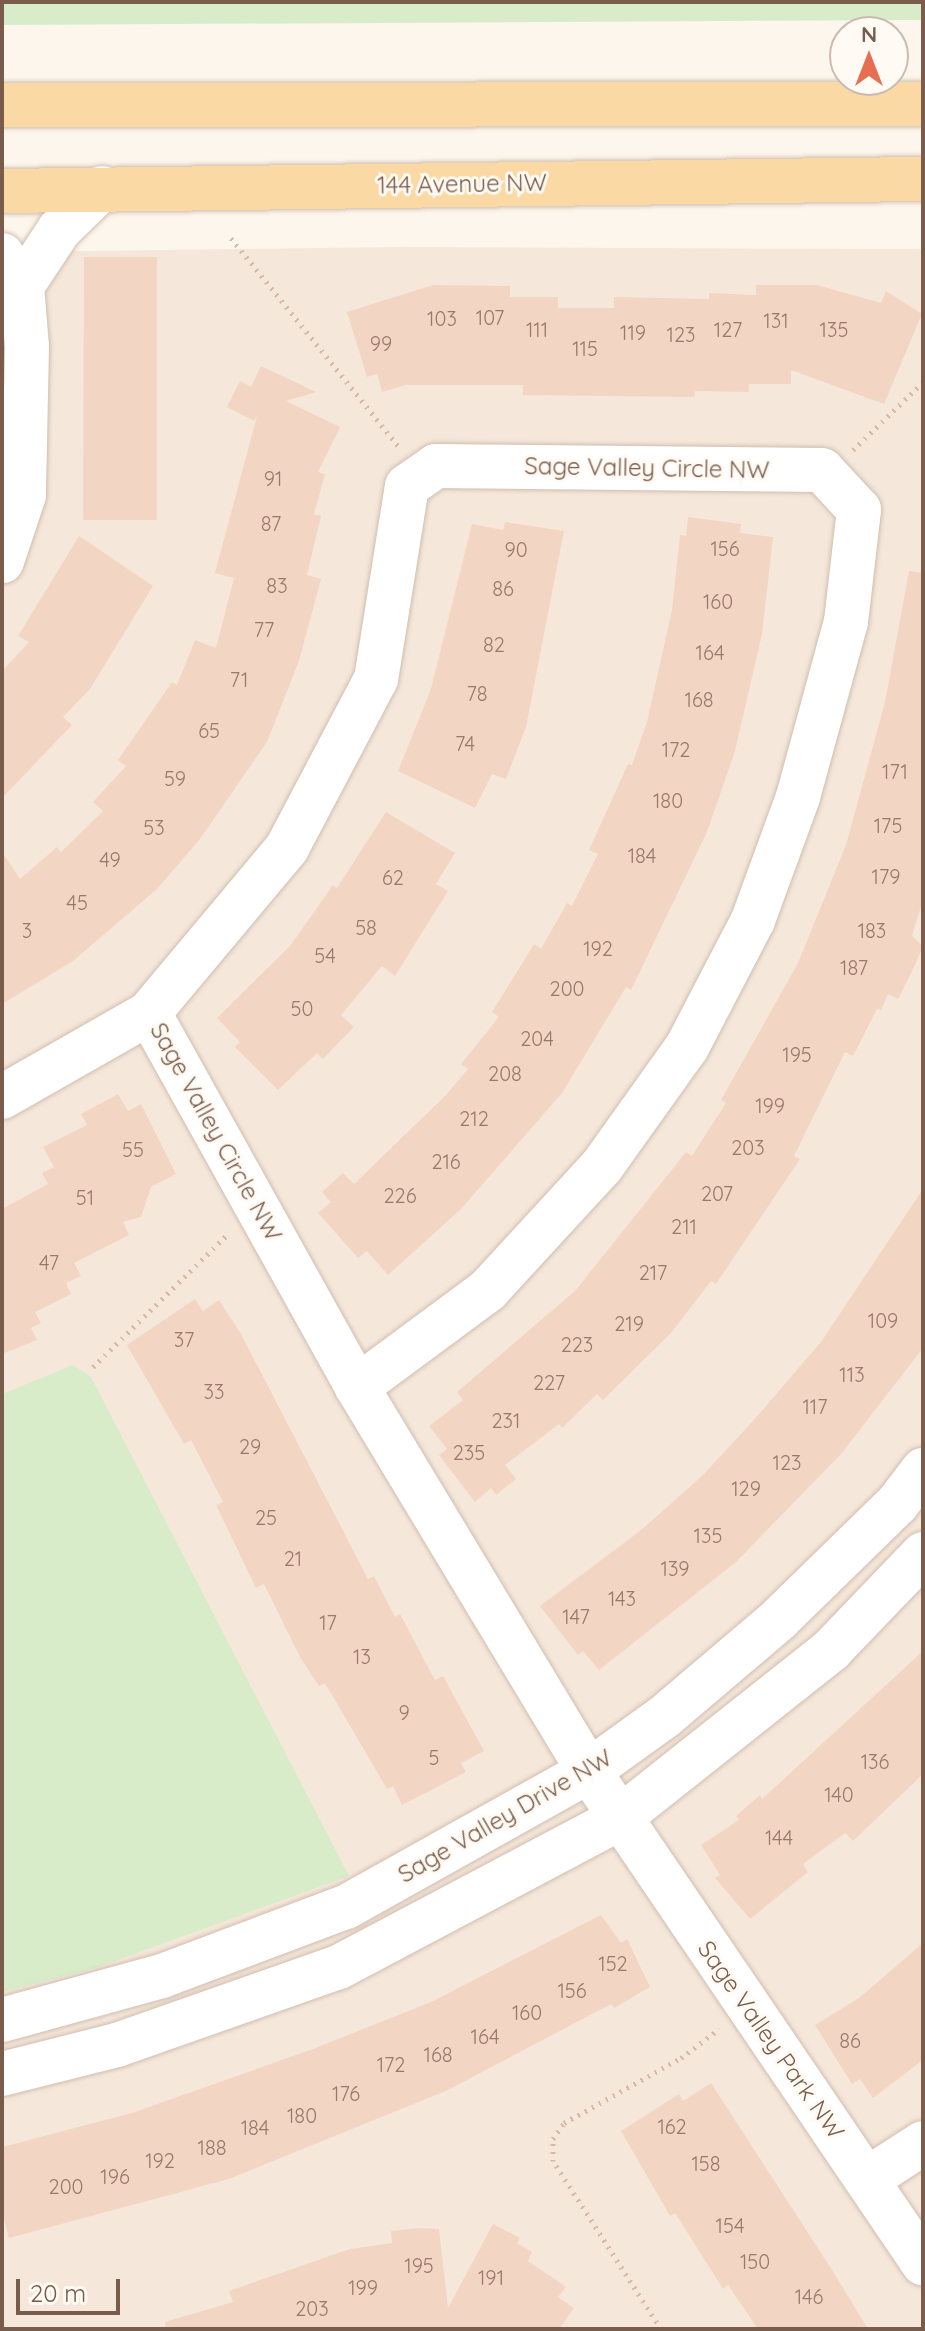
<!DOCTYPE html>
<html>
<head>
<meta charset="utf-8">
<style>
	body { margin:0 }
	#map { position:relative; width:925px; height:2331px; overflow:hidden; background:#fdf6ec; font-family:Quicksand,sans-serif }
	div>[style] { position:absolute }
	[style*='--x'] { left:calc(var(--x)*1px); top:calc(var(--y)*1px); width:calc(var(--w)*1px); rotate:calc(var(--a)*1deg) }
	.residential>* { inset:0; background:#f5e8da }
	.green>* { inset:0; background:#d8ecc9 }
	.building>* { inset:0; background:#f3d5c3 }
	.path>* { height:5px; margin-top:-2.5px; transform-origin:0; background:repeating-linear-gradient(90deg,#d9b8a5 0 2px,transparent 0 8px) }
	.roads { filter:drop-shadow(0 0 2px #d1beb0) drop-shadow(0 0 2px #d1beb0) }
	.minor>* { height:44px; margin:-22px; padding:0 22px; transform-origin:22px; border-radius:22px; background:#fff }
	.major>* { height:44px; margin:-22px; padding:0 22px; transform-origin:22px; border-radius:22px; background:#fbd9a5 }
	span { translate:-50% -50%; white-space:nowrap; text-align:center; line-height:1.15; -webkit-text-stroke:6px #fffaf3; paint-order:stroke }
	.number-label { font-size:20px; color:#987a6a }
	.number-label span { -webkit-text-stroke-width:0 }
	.street-label { font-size:24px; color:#7a5c4d }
	.frame { position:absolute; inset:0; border:4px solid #7a5c4d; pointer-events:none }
	.north { position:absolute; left:829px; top:16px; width:80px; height:80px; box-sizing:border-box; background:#fffaf3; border:2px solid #cabbb1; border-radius:50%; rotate:0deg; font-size:22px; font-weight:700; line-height:32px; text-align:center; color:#7a5c4d }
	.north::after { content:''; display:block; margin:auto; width:28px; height:36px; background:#e76f51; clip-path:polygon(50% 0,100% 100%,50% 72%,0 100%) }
	.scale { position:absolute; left:16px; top:2279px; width:104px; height:36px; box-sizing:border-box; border:4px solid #7a5c4d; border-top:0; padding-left:10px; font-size:24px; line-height:28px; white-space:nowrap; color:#7a5c4d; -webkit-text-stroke:6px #fffaf3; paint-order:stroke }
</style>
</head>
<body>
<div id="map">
	<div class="residential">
		<i style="clip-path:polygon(404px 247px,923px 249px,923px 2329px,2px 2329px,2px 252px)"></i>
	</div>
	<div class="green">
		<i style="clip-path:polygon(2px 2px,923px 2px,923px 20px,2px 25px)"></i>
		<i style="clip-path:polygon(73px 1365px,91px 1377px,349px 1876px,96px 1968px,2px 1992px,2px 1394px)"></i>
	</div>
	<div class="building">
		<i style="clip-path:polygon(84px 257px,157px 257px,157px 520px,83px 520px)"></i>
		<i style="clip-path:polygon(433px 285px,510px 286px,510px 297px,558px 297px,558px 308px,614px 308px,614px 297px,709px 299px,709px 293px,756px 295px,756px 285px,817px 285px,881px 303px,886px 291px,922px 314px,884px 404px,791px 370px,791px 384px,749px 384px,749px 392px,695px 391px,694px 397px,523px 395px,523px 385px,406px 385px,382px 392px,377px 374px,367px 377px,347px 312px)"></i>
		<i style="clip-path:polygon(261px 366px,316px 392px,286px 401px,340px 427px,318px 472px,325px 474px,314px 514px,321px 516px,307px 575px,321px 579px,299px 661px,267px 742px,200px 839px,157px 889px,73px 961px,2px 1004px,2px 852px,20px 879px,57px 847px,61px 852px,103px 811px,93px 802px,126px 766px,118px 760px,172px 682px,177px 685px,195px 640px,216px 648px,234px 578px,215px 573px,257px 416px,254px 421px,227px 407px,240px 381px,251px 387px)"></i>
		<i style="clip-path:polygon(688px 517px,741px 524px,740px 533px,773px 537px,762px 634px,735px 751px,707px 832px,631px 990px,626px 987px,562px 1093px,461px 1209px,388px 1275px,367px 1251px,358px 1258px,318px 1213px,331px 1202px,322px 1192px,343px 1173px,354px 1184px,446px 1095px,468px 1069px,461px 1064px,499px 1017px,492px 1012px,534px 944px,541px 949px,567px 903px,572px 906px,598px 854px,589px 850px,628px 764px,632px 765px,647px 722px,672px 610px,680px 535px,686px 536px)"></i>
		<i style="clip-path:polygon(505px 522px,564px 531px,526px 727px,506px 779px,492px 774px,475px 808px,398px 771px,431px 689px,472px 524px,503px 530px)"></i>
		<i style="clip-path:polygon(79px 536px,153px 586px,90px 689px,63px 717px,72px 725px,2px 798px,2px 671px,29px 642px,18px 636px)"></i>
		<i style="clip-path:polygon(909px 571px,923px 573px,923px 900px,912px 936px,923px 946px,914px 967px,898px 999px,888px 994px,881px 1010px,877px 1009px,853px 1056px,845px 1052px,794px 1156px,800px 1159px,716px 1284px,711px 1281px,671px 1333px,603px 1400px,597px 1394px,562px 1428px,559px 1424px,505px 1465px,516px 1479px,496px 1495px,491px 1488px,475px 1502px,439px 1455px,447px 1449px,429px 1426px,463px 1400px,457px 1392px,575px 1291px,686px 1152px,692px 1156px,726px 1103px,721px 1100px,798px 963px,846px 845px,885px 702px)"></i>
		<i style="clip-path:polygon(386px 812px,455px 853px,436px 884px,448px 891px,395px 976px,382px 966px,341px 1015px,354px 1027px,323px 1059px,317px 1053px,278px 1090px,235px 1047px,240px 1042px,217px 1018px,290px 946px,333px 885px,337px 888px)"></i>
		<i style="clip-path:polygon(118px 1094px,128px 1111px,141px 1104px,176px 1174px,151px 1187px,141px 1217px,123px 1222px,129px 1235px,74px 1263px,81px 1276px,66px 1283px,71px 1294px,35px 1312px,41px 1323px,31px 1328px,37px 1340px,2px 1354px,2px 1209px,48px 1184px,42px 1173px,54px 1167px,43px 1147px,87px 1125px,81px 1114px)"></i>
		<i style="clip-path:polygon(923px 1189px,923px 1348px,841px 1454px,736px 1562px,599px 1670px,583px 1651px,578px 1655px,540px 1606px,640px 1531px,702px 1476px,753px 1421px,821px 1342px)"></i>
		<i style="clip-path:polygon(195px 1299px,203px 1311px,219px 1300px,241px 1334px,368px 1579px,374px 1576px,395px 1617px,400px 1614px,435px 1680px,443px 1676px,484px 1751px,461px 1763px,466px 1772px,402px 1805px,393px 1786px,387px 1789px,325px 1683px,319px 1686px,301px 1659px,264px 1584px,256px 1588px,216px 1505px,223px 1502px,191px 1440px,184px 1444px,127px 1345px)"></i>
		<i style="clip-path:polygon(923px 1651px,923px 1774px,853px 1841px,845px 1833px,803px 1864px,808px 1872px,750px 1919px,715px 1878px,720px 1875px,701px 1845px,739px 1820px,736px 1816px,760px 1795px,762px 1799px)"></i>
		<i style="clip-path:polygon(601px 1915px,621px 1943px,627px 1939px,650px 1987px,614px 2008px,611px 2004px,448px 2090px,229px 2179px,9px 2238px,2px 2212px,2px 2147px,132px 2113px,313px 2049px,431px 2002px)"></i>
		<i style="clip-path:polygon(923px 1943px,923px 2060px,873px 2098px,860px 2079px,852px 2084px,815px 2025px,859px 1998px)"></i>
		<i style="clip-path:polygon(711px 2083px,834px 2273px,868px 2329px,758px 2329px,728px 2285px,723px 2289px,675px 2213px,670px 2216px,621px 2131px,679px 2094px,683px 2101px)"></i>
		<i style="clip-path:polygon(493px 2224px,520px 2238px,517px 2243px,532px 2252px,528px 2261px,566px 2287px,558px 2297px,574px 2308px,559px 2329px,166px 2329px,165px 2322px,233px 2302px,229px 2291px,350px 2249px,392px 2243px,391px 2231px,420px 2228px,439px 2229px,448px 2308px)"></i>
	</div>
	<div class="path">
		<i style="--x:231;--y:238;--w:267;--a:51.2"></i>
		<i style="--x:853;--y:450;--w:98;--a:-44.2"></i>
		<i style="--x:93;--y:1367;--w:191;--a:-44.6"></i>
		<i style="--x:661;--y:2329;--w:200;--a:-122.7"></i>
		<i style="--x:553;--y:2161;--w:22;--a:-90"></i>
		<i style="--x:553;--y:2139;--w:19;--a:-55"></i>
		<i style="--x:564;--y:2123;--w:134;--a:-29.1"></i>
		<i style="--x:681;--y:2058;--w:48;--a:-37.3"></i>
	</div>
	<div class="roads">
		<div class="minor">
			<i style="--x:2;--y:255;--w:37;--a:57"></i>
			<i style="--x:22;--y:286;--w:61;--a:85.3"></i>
			<i style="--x:27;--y:347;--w:148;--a:91.2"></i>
			<i style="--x:24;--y:495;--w:70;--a:108.4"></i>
			<i style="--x:22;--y:286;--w:67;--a:-56.5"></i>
			<i style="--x:59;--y:230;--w:60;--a:-44.3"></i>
			<i style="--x:2;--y:1097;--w:169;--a:-29.7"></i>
			<i style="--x:357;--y:1387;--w:163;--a:-36.5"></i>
			<i style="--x:488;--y:1290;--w:168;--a:-47.4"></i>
			<i style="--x:602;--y:1166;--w:146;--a:-54.5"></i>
			<i style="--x:687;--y:1047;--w:143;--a:-62.5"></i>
			<i style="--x:753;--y:920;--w:131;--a:-69.9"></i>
			<i style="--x:798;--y:797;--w:181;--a:-74.7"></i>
			<i style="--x:846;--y:622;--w:113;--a:-83.4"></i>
			<i style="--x:859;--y:510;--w:54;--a:-132.8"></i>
			<i style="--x:822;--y:470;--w:386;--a:-179.4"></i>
			<i style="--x:436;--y:466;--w:35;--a:145"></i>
			<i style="--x:407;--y:486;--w:195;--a:99.1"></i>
			<i style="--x:376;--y:679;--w:191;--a:117.8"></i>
			<i style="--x:287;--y:848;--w:215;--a:129.9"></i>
			<i style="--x:149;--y:1013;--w:428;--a:60.9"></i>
			<i style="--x:357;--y:1387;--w:449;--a:58.9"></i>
			<i style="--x:589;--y:1771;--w:595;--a:55.83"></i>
			<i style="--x:2;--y:2020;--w:166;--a:-15.4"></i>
			<i style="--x:162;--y:1976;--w:197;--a:-20.6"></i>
			<i style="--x:346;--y:1907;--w:278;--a:-29.2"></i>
			<i style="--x:589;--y:1771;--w:92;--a:-35.8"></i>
			<i style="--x:664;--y:1717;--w:151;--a:-40.4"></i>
			<i style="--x:779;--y:1619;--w:165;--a:-44.3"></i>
			<i style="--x:897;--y:1504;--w:43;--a:-52.6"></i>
			<i style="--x:2;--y:2074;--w:119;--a:-14.2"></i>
			<i style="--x:117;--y:2045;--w:235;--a:-19.4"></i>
			<i style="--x:339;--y:1967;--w:316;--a:-27.9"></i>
			<i style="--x:618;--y:1819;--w:272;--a:-38.4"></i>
			<i style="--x:831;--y:1650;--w:133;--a:-46.2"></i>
			<i style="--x:869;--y:2178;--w:64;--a:-32.9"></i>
		</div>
		<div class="major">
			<i style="--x:2;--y:105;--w:921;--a:-0.06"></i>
			<i style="--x:2;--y:191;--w:921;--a:-0.75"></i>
		</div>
	</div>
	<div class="number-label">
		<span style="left:490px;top:317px">107</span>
		<span style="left:442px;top:318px">103</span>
		<span style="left:776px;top:320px">131</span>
		<span style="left:537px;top:329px">111</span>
		<span style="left:728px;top:329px">127</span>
		<span style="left:834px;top:329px">135</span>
		<span style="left:633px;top:332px">119</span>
		<span style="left:681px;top:334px">123</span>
		<span style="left:381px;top:343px">99</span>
		<span style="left:585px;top:348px">115</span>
		<span style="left:273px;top:478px">91</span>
		<span style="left:271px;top:523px">87</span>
		<span style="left:725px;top:548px">156</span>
		<span style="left:516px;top:549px">90</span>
		<span style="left:277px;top:585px">83</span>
		<span style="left:503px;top:588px">86</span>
		<span style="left:718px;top:601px">160</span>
		<span style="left:264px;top:629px">77</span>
		<span style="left:494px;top:644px">82</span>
		<span style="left:710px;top:652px">164</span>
		<span style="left:239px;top:679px">71</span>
		<span style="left:477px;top:693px">78</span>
		<span style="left:699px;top:699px">168</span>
		<span style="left:209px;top:730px">65</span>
		<span style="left:465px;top:743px">74</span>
		<span style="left:676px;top:749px">172</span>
		<span style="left:895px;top:771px">171</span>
		<span style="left:175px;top:778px">59</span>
		<span style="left:668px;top:800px">180</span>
		<span style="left:888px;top:825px">175</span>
		<span style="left:154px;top:827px">53</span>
		<span style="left:642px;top:855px">184</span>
		<span style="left:110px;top:859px">49</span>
		<span style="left:886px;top:876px">179</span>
		<span style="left:393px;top:877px">62</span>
		<span style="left:77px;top:902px">45</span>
		<span style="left:366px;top:927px">58</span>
		<span style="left:27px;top:930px">3</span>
		<span style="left:872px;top:930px">183</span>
		<span style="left:598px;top:948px">192</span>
		<span style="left:325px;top:955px">54</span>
		<span style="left:854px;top:967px">187</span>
		<span style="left:567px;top:988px">200</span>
		<span style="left:302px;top:1008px">50</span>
		<span style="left:537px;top:1038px">204</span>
		<span style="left:797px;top:1054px">195</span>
		<span style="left:505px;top:1073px">208</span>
		<span style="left:770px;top:1105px">199</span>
		<span style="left:474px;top:1118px">212</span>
		<span style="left:748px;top:1147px">203</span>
		<span style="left:133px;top:1149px">55</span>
		<span style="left:446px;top:1161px">216</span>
		<span style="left:717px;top:1193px">207</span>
		<span style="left:400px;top:1195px">226</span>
		<span style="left:85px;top:1197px">51</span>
		<span style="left:684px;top:1226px">211</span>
		<span style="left:49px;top:1262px">47</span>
		<span style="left:653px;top:1272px">217</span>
		<span style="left:883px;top:1320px">109</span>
		<span style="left:629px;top:1323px">219</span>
		<span style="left:184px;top:1339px">37</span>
		<span style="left:577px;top:1344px">223</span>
		<span style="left:852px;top:1374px">113</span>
		<span style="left:549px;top:1382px">227</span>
		<span style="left:214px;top:1391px">33</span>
		<span style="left:815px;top:1406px">117</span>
		<span style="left:506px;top:1420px">231</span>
		<span style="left:250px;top:1446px">29</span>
		<span style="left:469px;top:1452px">235</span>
		<span style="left:787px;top:1462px">123</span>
		<span style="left:746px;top:1488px">129</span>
		<span style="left:266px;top:1517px">25</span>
		<span style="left:708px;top:1535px">135</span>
		<span style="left:293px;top:1558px">21</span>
		<span style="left:675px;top:1568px">139</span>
		<span style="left:622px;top:1598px">143</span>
		<span style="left:576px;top:1616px">147</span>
		<span style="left:328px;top:1622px">17</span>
		<span style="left:362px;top:1656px">13</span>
		<span style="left:404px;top:1712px">9</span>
		<span style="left:434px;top:1757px">5</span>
		<span style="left:875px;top:1761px">136</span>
		<span style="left:839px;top:1794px">140</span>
		<span style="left:779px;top:1837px">144</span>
		<span style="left:613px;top:1963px">152</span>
		<span style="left:572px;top:1990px">156</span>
		<span style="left:527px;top:2012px">160</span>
		<span style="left:485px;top:2036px">164</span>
		<span style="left:850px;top:2040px">86</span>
		<span style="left:438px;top:2054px">168</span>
		<span style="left:391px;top:2064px">172</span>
		<span style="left:346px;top:2093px">176</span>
		<span style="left:302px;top:2115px">180</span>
		<span style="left:672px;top:2126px">162</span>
		<span style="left:255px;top:2127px">184</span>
		<span style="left:212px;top:2147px">188</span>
		<span style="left:160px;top:2160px">192</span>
		<span style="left:706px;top:2163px">158</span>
		<span style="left:115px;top:2176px">196</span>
		<span style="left:66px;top:2186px">200</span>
		<span style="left:730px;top:2225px">154</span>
		<span style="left:755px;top:2261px">150</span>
		<span style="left:419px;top:2265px">195</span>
		<span style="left:491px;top:2277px">191</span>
		<span style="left:363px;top:2287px">199</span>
		<span style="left:809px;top:2296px">146</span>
		<span style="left:312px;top:2308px">203</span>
	</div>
	<div class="street-label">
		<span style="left:462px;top:184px;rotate:-1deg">144 Avenue NW</span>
		<span style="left:647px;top:468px;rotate:1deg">Sage Valley Circle NW</span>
		<span style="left:216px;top:1132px;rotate:61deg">Sage Valley Circle NW</span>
		<span style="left:505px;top:1816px;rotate:-30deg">Sage Valley Drive NW</span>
		<span style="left:771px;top:2040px;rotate:55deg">Sage Valley Park NW</span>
	</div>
	<div class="frame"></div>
	<div class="north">N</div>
	<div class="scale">20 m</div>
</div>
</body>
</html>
